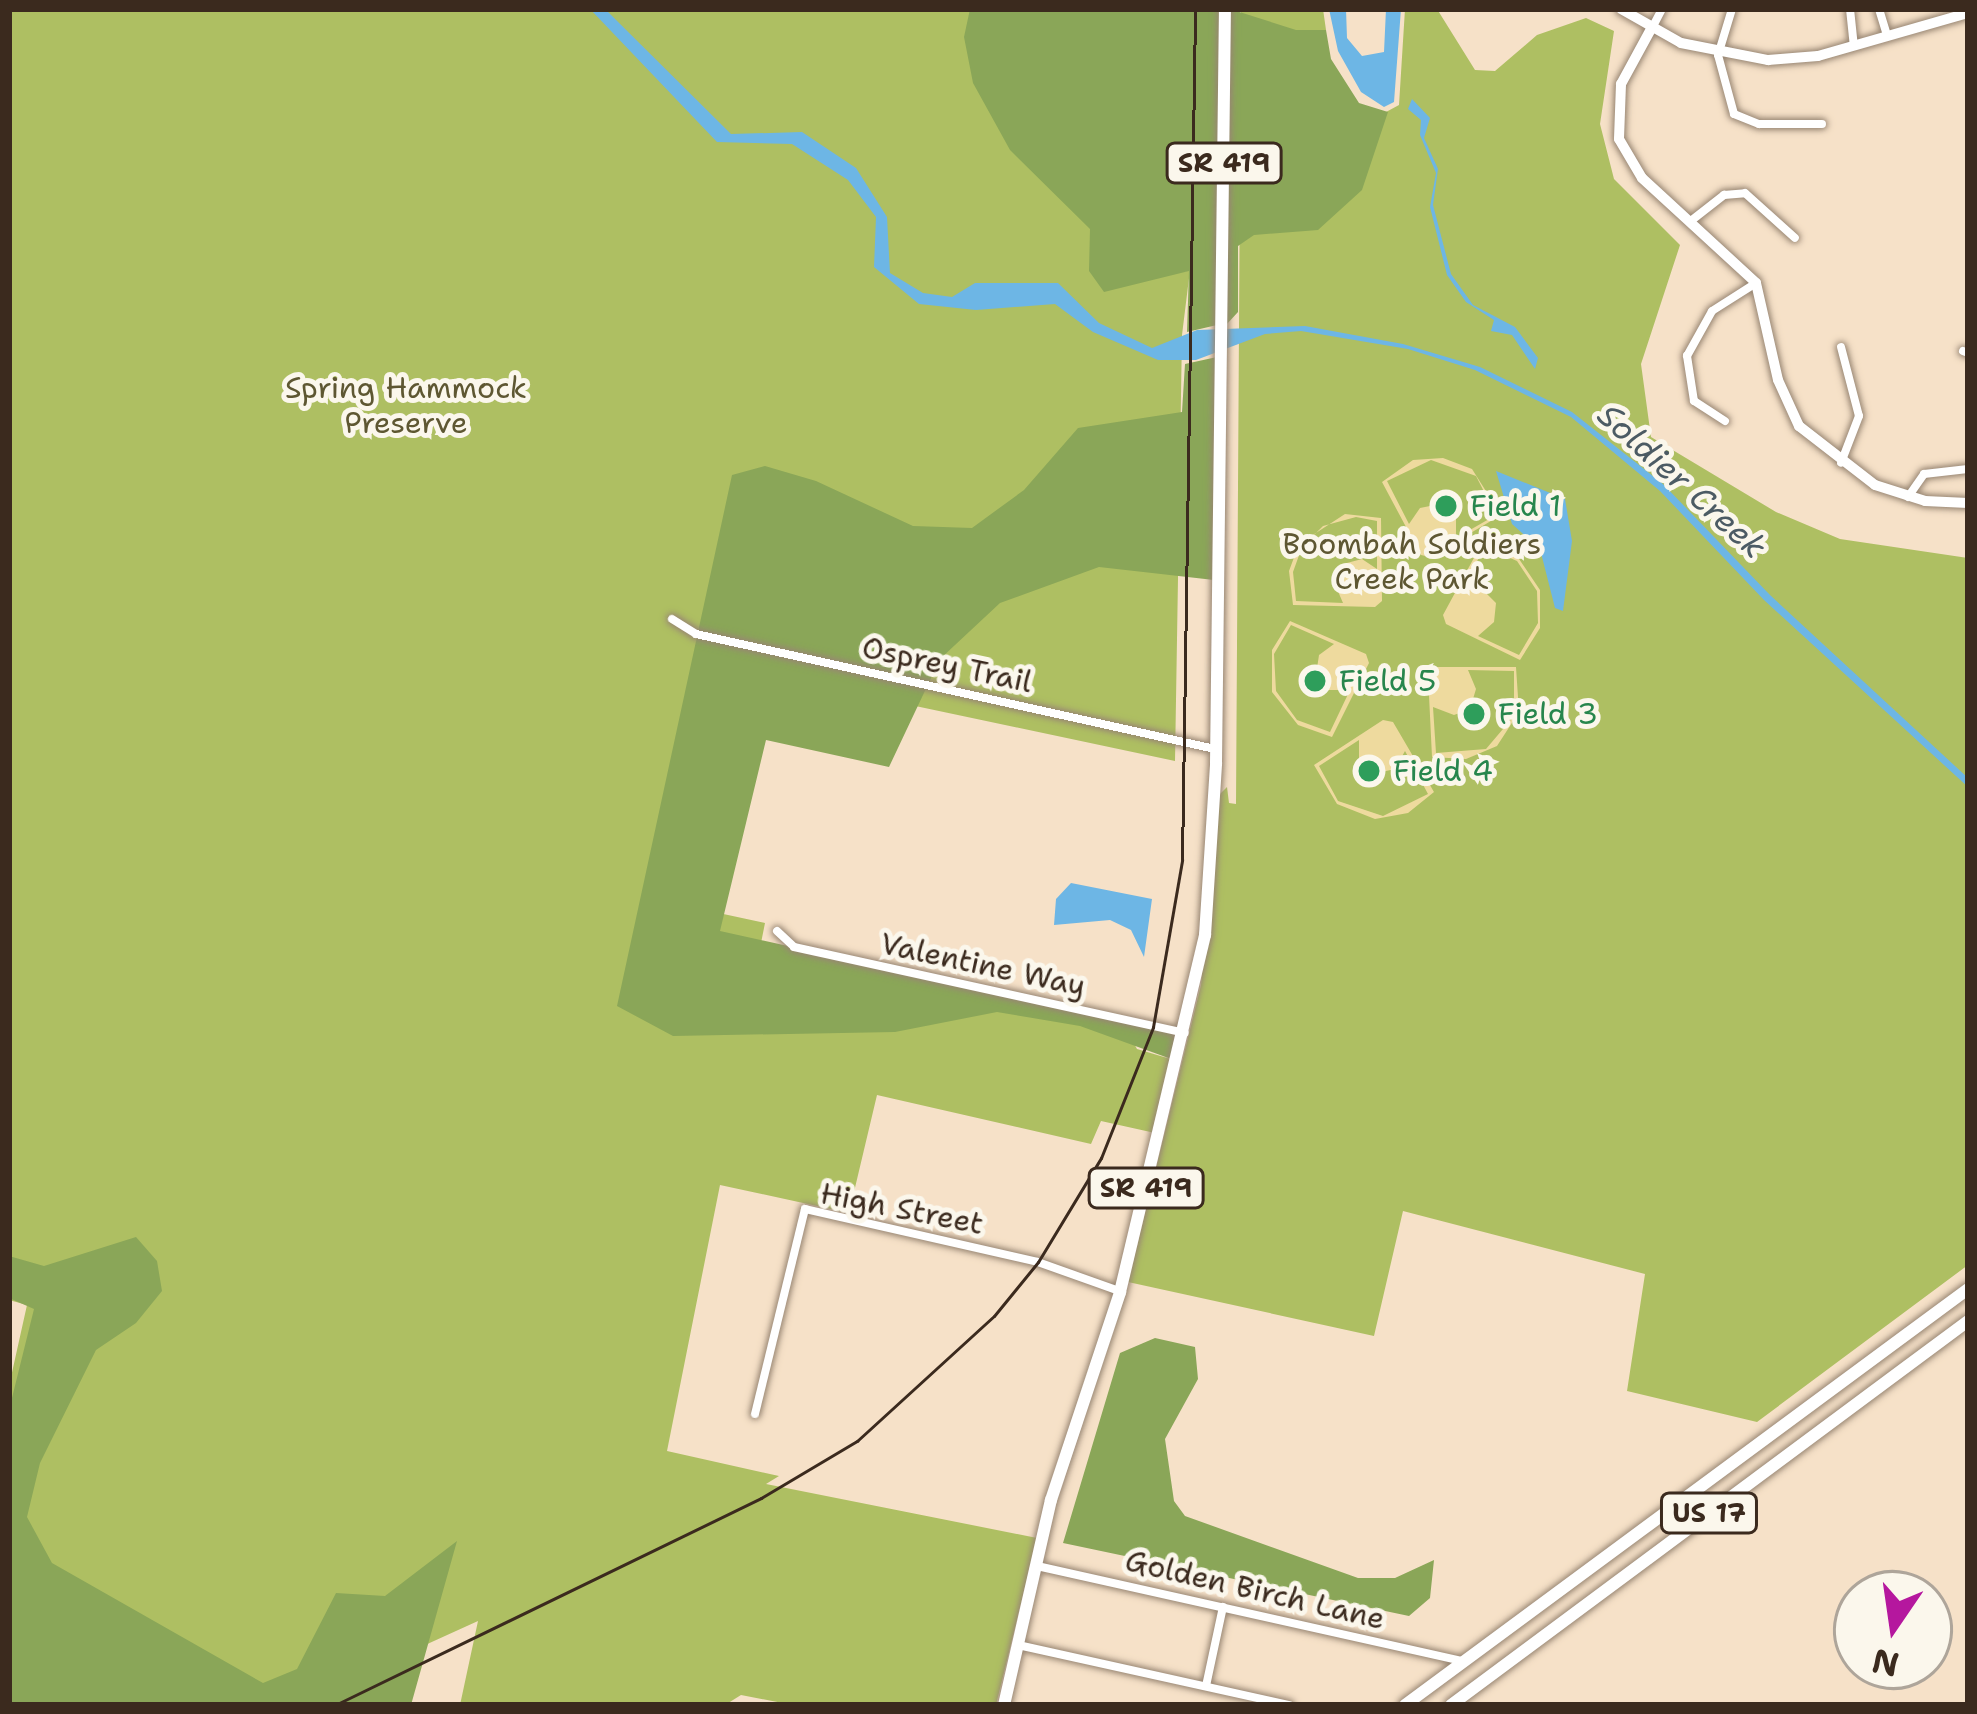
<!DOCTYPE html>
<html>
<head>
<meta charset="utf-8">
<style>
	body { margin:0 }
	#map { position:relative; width:1977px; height:1714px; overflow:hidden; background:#f6e1c8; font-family:"Shantell Sans",sans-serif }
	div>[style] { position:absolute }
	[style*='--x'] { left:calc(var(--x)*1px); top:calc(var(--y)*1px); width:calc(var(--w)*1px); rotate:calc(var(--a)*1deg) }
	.green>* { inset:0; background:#aebf62 }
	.forest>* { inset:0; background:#8aa658 }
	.sand>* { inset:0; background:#eeda9e }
	.water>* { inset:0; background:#6db6e5 }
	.roads { filter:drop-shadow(0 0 3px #988673) drop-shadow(0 0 3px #988673) }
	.street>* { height:8px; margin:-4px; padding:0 4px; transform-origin:4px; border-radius:4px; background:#fff }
	.secondary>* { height:10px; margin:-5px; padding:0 5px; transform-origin:5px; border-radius:5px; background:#fff }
	.primary>* { height:12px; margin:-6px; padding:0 6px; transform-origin:6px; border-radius:6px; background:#fff }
	.rail>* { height:3px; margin:-1.5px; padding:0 1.5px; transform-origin:1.5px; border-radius:1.5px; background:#3b2a1e }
	.dots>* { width:33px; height:33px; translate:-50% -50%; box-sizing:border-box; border:6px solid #fbf7ec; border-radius:50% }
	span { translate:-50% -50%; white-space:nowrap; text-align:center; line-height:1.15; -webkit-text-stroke:10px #fbf7ec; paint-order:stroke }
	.shield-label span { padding:3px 9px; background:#fbf7ec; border:3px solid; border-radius:9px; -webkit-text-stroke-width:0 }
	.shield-label { font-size:27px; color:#3b2a1e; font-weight:700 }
	.park-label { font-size:30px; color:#5e5732 }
	.leisure-label { font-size:30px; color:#27864d }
	.left { translate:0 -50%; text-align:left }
	.street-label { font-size:30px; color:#3b2a1e }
	.water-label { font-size:33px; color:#4c5b64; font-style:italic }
	.frame { position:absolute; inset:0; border:12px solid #3b2a1e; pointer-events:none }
	.north { position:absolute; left:1833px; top:1570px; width:120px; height:120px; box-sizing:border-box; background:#fbf7ec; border:3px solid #aea59a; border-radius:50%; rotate:193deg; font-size:33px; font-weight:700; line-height:48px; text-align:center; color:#3b2a1e }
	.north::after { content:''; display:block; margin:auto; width:42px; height:54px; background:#b5179e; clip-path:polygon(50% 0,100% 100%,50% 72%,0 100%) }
</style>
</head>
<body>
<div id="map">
	<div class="green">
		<i style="clip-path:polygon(9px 9px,1185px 9px,1183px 272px,1190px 270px,1182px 335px,1175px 761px,708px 662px,663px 901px,765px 923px,760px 948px,1127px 1031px,1137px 1049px,1174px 1060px,1155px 1133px,1101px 1121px,1091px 1144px,877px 1095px,849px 1213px,720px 1185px,667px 1451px,779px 1476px,766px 1484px,1037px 1538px,996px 1705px,793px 1705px,741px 1695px,725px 1705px,460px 1705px,478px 1621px,293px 1705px,9px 1705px,9px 1386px,27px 1305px,9px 1300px)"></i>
		<i style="clip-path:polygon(1241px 9px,1323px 9px,1326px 30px,1312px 30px,1323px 146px,1399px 105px,1405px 9px,1437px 9px,1475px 70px,1495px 71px,1537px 35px,1586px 18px,1614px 31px,1600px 124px,1614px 179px,1680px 245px,1641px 364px,1651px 437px,1776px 512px,1840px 539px,1968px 558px,1968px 1265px,1757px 1422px,1627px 1391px,1645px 1274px,1403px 1211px,1374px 1336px,1128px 1282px,1201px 985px,1219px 795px,1227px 787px,1229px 803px,1236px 804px)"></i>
	</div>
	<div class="forest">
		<i style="clip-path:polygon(970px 9px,1221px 9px,1217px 325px,1187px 332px,1189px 271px,1104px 292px,1089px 271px,1090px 229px,1010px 150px,973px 83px,964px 37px)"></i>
		<i style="clip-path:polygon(1230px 9px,1296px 30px,1326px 30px,1331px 59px,1359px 103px,1388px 112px,1362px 190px,1318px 230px,1254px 235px,1238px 246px,1238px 312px,1226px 325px)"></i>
		<i style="clip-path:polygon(1217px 357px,1214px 580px,1099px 567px,1000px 603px,940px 659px,889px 767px,766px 740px,720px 931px,1181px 1033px,1174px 1060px,1080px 1026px,997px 1012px,895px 1032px,673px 1036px,617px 1006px,732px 475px,765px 466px,816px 481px,913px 526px,972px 528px,1024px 490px,1078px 428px,1182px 412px,1185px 364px)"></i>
		<i style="clip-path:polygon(136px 1237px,157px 1261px,162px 1291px,136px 1323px,96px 1350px,40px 1463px,27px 1517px,52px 1563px,263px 1683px,297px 1669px,336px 1593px,385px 1596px,457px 1541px,411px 1705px,9px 1705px,9px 1410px,34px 1309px,9px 1298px,9px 1256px,44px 1266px)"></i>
		<i style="clip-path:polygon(1155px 1338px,1195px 1347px,1198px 1379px,1165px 1439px,1174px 1501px,1185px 1516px,1358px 1578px,1395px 1578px,1434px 1560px,1430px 1598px,1409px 1616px,1063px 1543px,1120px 1353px)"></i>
	</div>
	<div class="sand">
		<i style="clip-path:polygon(evenodd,1413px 460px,1443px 458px,1472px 469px,1501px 515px,1430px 557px,1421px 555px,1382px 482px,1413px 460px,1431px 460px,1476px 476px,1496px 515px,1456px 538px,1456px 519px,1440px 504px,1420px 508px,1409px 524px,1387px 481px,1431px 460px)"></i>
		<i style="clip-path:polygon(evenodd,1345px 514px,1381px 518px,1382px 601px,1375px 607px,1293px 605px,1289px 571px,1299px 544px,1345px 514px,1356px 517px,1377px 521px,1377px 569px,1362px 559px,1343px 564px,1334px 582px,1343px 603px,1296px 601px,1293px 572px,1302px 547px,1323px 526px,1356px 517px)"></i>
		<i style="clip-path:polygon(evenodd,1482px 543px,1517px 556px,1540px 590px,1540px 628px,1520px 660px,1446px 624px,1443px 615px,1482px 543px,1485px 547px,1517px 561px,1537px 591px,1538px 623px,1519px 655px,1478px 636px,1494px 622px,1496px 603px,1482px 589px,1462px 588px,1485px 547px)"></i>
		<i style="clip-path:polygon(evenodd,1290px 621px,1366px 654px,1369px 663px,1332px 737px,1298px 725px,1272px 692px,1272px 650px,1290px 621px,1291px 625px,1334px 644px,1319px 655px,1316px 675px,1328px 690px,1350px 690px,1330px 732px,1297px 720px,1276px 691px,1274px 654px,1291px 625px)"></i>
		<i style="clip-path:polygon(evenodd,1435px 667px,1516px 667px,1519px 712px,1497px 746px,1466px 759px,1432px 757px,1428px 675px,1435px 667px,1468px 670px,1514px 671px,1514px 716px,1486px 749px,1436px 753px,1433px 707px,1454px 715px,1470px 709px,1476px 689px,1468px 670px)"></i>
		<i style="clip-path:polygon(evenodd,1383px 720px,1393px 722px,1434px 792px,1408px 813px,1375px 819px,1337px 804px,1314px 765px,1383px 720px,1359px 740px,1359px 759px,1377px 773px,1395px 769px,1405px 751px,1428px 794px,1383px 816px,1338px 801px,1319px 766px,1359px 740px)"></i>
	</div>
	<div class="water">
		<i style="clip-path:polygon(590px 9px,605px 9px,731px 134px,802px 132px,856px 168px,887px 217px,890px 273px,923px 293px,952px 297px,975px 283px,1058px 283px,1099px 323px,1152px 348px,1197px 330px,1305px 326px,1403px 344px,1480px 367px,1572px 412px,1663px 484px,1770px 595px,1968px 778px,1968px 787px,1764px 600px,1660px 491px,1571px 417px,1475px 370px,1408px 349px,1301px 331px,1265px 334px,1196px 360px,1158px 360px,1093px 332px,1055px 304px,976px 310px,919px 304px,874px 267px,876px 217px,848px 180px,792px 144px,717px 142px)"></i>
		<i style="clip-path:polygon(1329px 9px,1346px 9px,1347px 38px,1362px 56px,1384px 52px,1386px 9px,1401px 9px,1394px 102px,1384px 107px,1361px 92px,1338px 51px)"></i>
		<i style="clip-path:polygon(1412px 99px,1430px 118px,1424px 138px,1438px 169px,1433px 205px,1451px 274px,1473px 305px,1515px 327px,1538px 358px,1535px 369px,1512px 335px,1491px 331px,1494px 320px,1466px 302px,1447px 275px,1430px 207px,1436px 173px,1420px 135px,1421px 120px,1408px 109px)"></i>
		<i style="clip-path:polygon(1496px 471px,1565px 499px,1572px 541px,1563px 611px,1555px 608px,1540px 549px,1512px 524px)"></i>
		<i style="clip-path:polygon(1071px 883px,1152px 899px,1144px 957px,1131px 930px,1110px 920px,1054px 925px,1056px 899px)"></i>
	</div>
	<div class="roads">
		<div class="street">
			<i style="--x:1732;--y:9;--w:48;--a:106.9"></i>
			<i style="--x:1718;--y:55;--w:61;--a:74.8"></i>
			<i style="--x:1734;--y:114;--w:27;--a:22"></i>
			<i style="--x:1759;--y:124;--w:63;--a:0"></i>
			<i style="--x:1850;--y:9;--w:37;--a:84"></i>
			<i style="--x:1879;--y:9;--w:28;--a:73"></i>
			<i style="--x:1652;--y:28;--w:21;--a:-62"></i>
			<i style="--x:1692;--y:220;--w:41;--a:-38"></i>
			<i style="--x:1724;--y:195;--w:21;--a:-5"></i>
			<i style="--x:1745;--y:193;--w:67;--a:42"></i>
			<i style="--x:1841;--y:347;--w:71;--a:75.4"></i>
			<i style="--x:1859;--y:416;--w:50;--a:111"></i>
			<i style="--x:1963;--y:351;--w:5;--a:22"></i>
			<i style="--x:1725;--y:421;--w:37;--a:-147"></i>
			<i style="--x:1694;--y:401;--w:46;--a:-98.8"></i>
			<i style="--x:1687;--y:356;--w:51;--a:-60.9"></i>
			<i style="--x:1712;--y:311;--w:52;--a:-32.5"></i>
			<i style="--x:1908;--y:497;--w:28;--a:-55"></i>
			<i style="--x:1924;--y:474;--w:44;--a:-6.5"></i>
			<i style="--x:672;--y:619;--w:28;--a:32"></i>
			<i style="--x:696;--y:634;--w:532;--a:12.49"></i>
			<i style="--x:777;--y:931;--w:23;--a:43"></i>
			<i style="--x:794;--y:947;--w:400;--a:12.4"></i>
			<i style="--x:755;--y:1414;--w:211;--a:-76.3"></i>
			<i style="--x:805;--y:1209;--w:239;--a:12.8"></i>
			<i style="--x:1038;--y:1262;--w:86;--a:19.7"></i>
			<i style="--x:1037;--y:1566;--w:435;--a:12.6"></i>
			<i style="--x:1018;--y:1645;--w:278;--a:12.5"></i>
			<i style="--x:1206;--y:1686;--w:81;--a:-77.9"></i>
		</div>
		<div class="secondary">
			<i style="--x:1621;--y:9;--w:69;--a:29.5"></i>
			<i style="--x:1681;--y:43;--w:89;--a:11.1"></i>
			<i style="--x:1768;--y:60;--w:50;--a:-4.6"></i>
			<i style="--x:1818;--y:56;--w:156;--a:-16"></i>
			<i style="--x:1651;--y:29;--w:63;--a:118.6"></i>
			<i style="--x:1621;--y:84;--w:55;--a:92.1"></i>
			<i style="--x:1619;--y:139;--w:45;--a:59.5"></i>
			<i style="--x:1642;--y:178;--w:155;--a:42.6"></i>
			<i style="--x:1756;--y:283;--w:99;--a:77.2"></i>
			<i style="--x:1778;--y:380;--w:51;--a:65.5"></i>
			<i style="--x:1799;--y:426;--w:96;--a:37.8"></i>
			<i style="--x:1875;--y:485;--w:52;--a:17.7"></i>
			<i style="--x:1925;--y:501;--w:43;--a:2.7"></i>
		</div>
		<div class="primary">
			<i style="--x:1004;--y:1705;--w:210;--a:-77.1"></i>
			<i style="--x:1051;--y:1500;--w:219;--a:-71.6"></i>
			<i style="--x:1120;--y:1292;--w:367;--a:-76.6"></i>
			<i style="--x:1205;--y:935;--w:172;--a:-86.3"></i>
			<i style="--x:1216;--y:763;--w:754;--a:-89.32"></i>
			<i style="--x:1405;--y:1705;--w:700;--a:-36.46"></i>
			<i style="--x:1451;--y:1705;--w:644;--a:-36.6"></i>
		</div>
	</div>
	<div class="rail">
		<i style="--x:335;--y:1705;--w:474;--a:-25.9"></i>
		<i style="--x:761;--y:1498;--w:112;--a:-30.7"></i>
		<i style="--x:857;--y:1441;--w:185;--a:-42.4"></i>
		<i style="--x:994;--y:1316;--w:70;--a:-50.8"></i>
		<i style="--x:1038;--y:1262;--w:122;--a:-58.8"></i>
		<i style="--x:1101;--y:1158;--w:141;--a:-68.3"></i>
		<i style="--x:1153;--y:1027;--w:169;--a:-80.1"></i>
		<i style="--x:1182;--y:860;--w:851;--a:-89.12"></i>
	</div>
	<div class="dots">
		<i style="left:1446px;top:506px;background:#2e9e5b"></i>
		<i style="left:1315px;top:681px;background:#2e9e5b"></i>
		<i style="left:1474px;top:714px;background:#2e9e5b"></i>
		<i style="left:1369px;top:771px;background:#2e9e5b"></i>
	</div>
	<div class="shield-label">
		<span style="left:1224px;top:163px">SR 419</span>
		<span style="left:1146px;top:1188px">SR 419</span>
		<span style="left:1709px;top:1513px">US 17</span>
	</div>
	<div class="park-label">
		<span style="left:406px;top:405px">Spring Hammock<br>Preserve</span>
		<span style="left:1412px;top:561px">Boombah Soldiers<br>Creek Park</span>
	</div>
	<div class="leisure-label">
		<span class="left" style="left:1470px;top:506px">Field 1</span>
		<span class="left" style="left:1339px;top:681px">Field 5</span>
		<span class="left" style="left:1498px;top:714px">Field 3</span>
		<span class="left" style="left:1393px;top:771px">Field 4</span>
	</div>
	<div class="street-label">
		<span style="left:947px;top:665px;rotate:12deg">Osprey Trail</span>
		<span style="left:983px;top:965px;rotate:12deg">Valentine Way</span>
		<span style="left:902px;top:1209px;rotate:11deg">High Street</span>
		<span style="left:1255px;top:1590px;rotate:13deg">Golden Birch Lane</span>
	</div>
	<div class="water-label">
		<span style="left:1682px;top:481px;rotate:42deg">Soldier Creek</span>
	</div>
	<div class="frame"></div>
	<div class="north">N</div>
</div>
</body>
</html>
